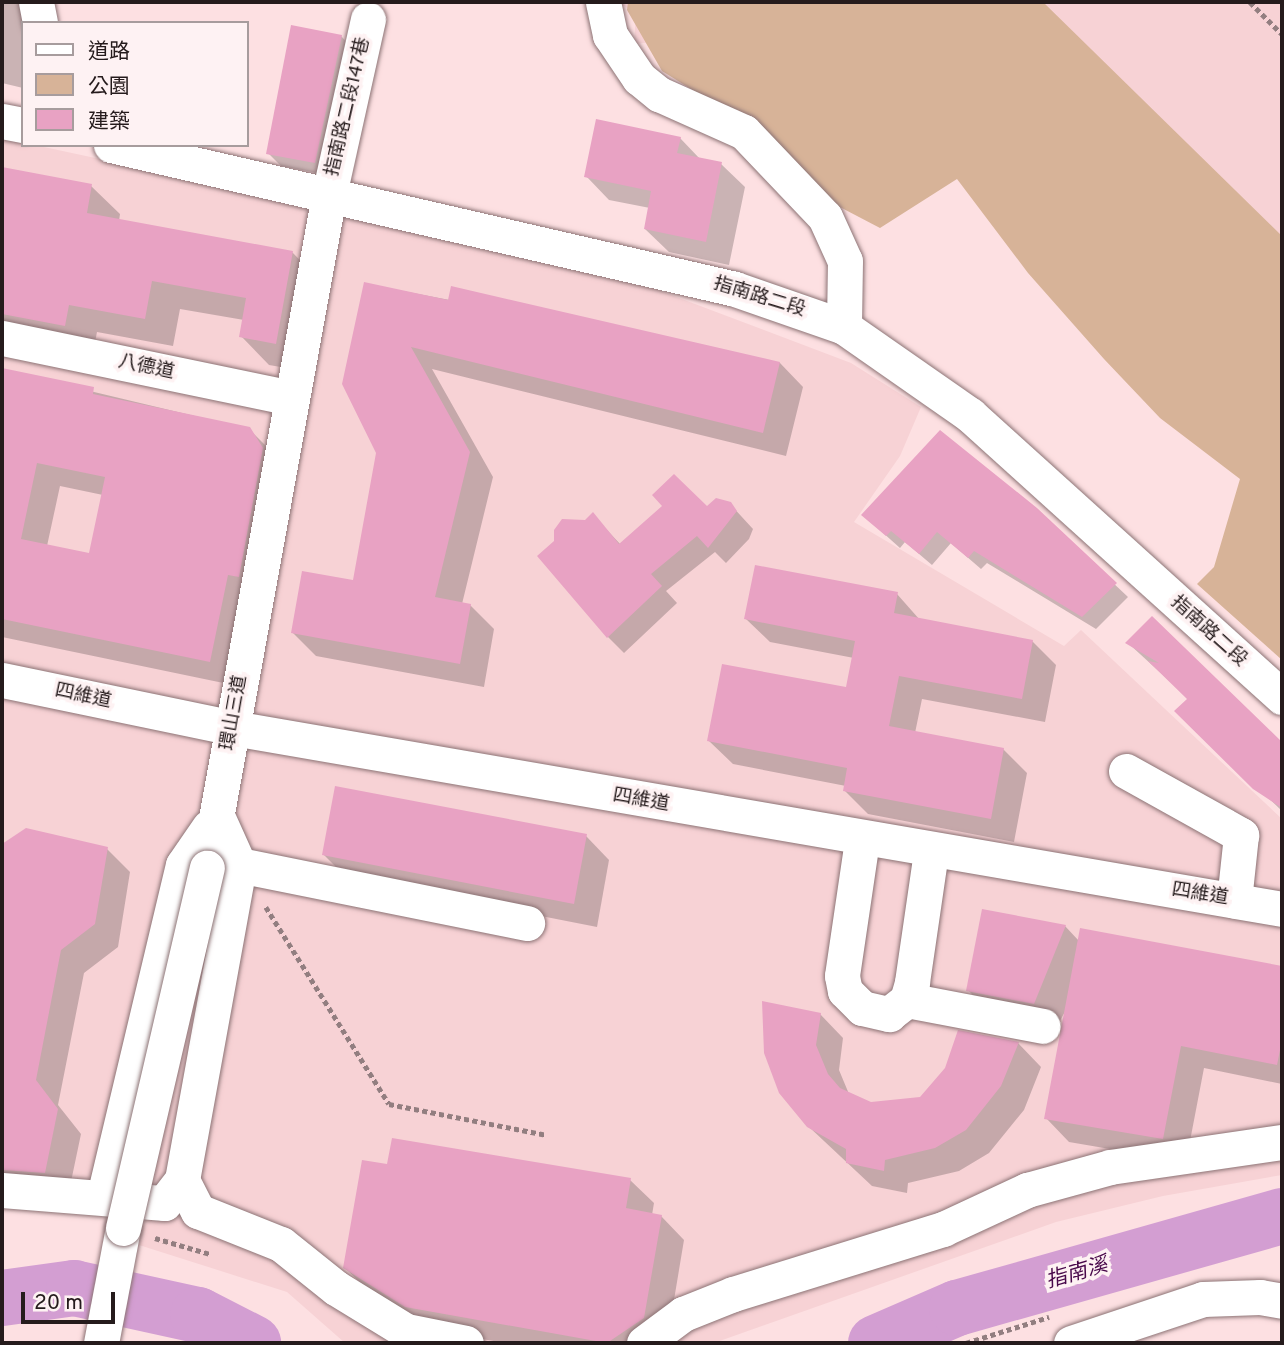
<!DOCTYPE html>
<html>
<head>
<meta charset="utf-8">
<style>
	body { margin:0 }
	#map { position:relative; width:1284px; height:1345px; overflow:hidden; background:#fde0e2; font-family:Overpass,"Noto Sans TC",sans-serif }
	div>[style] { position:absolute }
	[style*='--x'] { left:calc(var(--x)*1px); top:calc(var(--y)*1px); width:calc(var(--w)*1px); rotate:calc(var(--a)*1deg) }
	.built>* { inset:0; background:#f7d2d5 }
	.green>* { inset:0; background:#d7b398 }
	.shadow>* { inset:0; background:#0003 }
	.river>* { height:56px; margin:-28px; padding:0 28px; transform-origin:28px; border-radius:28px; background:#d39ed2 }
	.building>* { inset:0; background:#e8a2c3 }
	.path>* { height:4.5px; margin-top:-2.25px; transform-origin:0; background:repeating-linear-gradient(90deg,#927e80 0 5px,transparent 0 8.5px) }
	.roads { filter:drop-shadow(0 0 2px #8c7375) drop-shadow(0 0 2px #8c7375) }
	.minor>* { height:35px; margin:-17.5px; padding:0 17.5px; transform-origin:17.5px; border-radius:17.5px; background:#fff }
	.bridges { filter:drop-shadow(0 0 2px #8c7375) drop-shadow(0 0 2px #8c7375) }
	.minor-bridge>* { height:35px; margin:-17.5px; padding:0 17.5px; transform-origin:17.5px; border-radius:17.5px; background:#fff }
	span { translate:-50% -50%; white-space:nowrap; text-align:center; line-height:1.15; -webkit-text-stroke:7px #fef2f3; paint-order:stroke }
	.street-label { font-size:19px; color:#251b1c }
	.water-label { font-size:21px; color:#48084a; font-style:italic }
	.frame { position:absolute; inset:0; border:4px solid #251b1c; pointer-events:none }
	.legend { position:absolute; left:21px; top:21px; width:228px; height:126px; box-sizing:border-box; background:#fef2f3; border:2px solid #a79c9d; margin:0; padding:9px 12px; list-style:none; font-size:21px; color:#251b1c }
	.legend li { display:flex; align-items:center; gap:14px; height:35px }
	.legend b { width:35px; border:2px solid #a79c9d }
	.scale { position:absolute; left:21px; top:1292px; width:94px; height:32px; box-sizing:border-box; border:4px solid #251b1c; border-top:0; padding-left:9px; font-size:21px; line-height:24px; white-space:nowrap; color:#251b1c; -webkit-text-stroke:5px #fef2f3; paint-order:stroke }
</style>
</head>
<body>
<div id="map">
	<div class="built">
		<i style="clip-path:polygon(617px 2px,1282px 2px,1282px 377px,1032px 171px,661px 41px,634px 44px,636px 13px)"></i>
		<i style="clip-path:polygon(2px 138px,388px 221px,634px 281px,851px 363px,921px 407px,900px 456px,854px 522px,1064px 646px,1081px 630px,1282px 819px,1282px 1175px,1163px 1196px,1056px 1222px,714px 1343px,345px 1343px,287px 1292px,139px 1245px,145px 1216px,2px 1203px)"></i>
	</div>
	<div class="green">
		<i style="clip-path:polygon(628px 2px,1043px 2px,1282px 236px,1282px 660px,1197px 584px,1214px 567px,1240px 479px,1160px 418px,1104px 359px,1028px 273px,957px 179px,880px 228px,836px 205px,765px 135px,662px 71px,627px 10px)"></i>
	</div>
	<div class="shadow">
		<i style="clip-path:polygon(2px 2px,23px 2px,23px 88px,2px 83px)"></i>
		<i style="clip-path:polygon(341px 36px,353px 49px,328px 175px,281px 166px,268px 153px)"></i>
		<i style="clip-path:polygon(680px 138px,701px 160px,721px 164px,745px 187px,729px 265px,669px 252px,645px 229px,650px 208px,609px 200px,586px 176px)"></i>
		<i style="clip-path:polygon(2px 169px,91px 186px,120px 214px,119px 221px,292px 252px,320px 281px,304px 371px,269px 365px,241px 336px,244px 320px,180px 309px,173px 346px,97px 332px,93px 353px,2px 336px)"></i>
		<i style="clip-path:polygon(366px 284px,780px 363px,803px 387px,786px 456px,432px 369px,493px 477px,462px 604px,470px 605px,494px 629px,484px 687px,316px 656px,293px 633px,354px 582px,378px 452px)"></i>
		<i style="clip-path:polygon(evenodd,2px 370px,249px 429px,273px 453px,233px 685px,2px 637px,2px 370px,60px 486px,103px 495px,90px 555px,47px 546px,60px 486px)"></i>
		<i style="clip-path:polygon(730px 504px,753px 529px,749px 539px,726px 563px,715px 552px,666px 591px,677px 603px,624px 653px,608px 637px,586px 522px,593px 515px,621px 545px)"></i>
		<i style="clip-path:polygon(1036px 510px,1128px 597px,1096px 629px,987px 563px,981px 569px,951px 543px,932px 565px,905px 542px,900px 548px,863px 515px)"></i>
		<i style="clip-path:polygon(897px 594px,920px 620px,1032px 641px,1056px 665px,1045px 722px,922px 699px,915px 733px,1003px 749px,1027px 773px,1014px 842px,868px 814px,845px 791px,846px 786px,733px 764px,709px 741px,848px 689px,854px 658px,770px 642px,746px 619px)"></i>
		<i style="clip-path:polygon(1153px 618px,1282px 745px,1282px 811px,1177px 711px,1189px 699px,1128px 643px)"></i>
		<i style="clip-path:polygon(26px 830px,107px 849px,130px 872px,118px 947px,84px 973px,58px 1105px,81px 1134px,68px 1196px,2px 1198px,2px 846px)"></i>
		<i style="clip-path:polygon(586px 836px,609px 860px,597px 927px,347px 878px,324px 855px)"></i>
		<i style="clip-path:polygon(1065px 926px,1079px 941px,1081px 930px,1282px 968px,1282px 1084px,1204px 1068px,1186px 1162px,1069px 1142px,1046px 1118px,1066px 1010px,1057px 1026px,991px 1014px,968px 990px)"></i>
		<i style="clip-path:polygon(820px 1014px,843px 1038px,839px 1070px,849px 1094px,871px 1104px,920px 1099px,1018px 1043px,1041px 1067px,1024px 1110px,989px 1153px,959px 1171px,908px 1183px,907px 1193px,872px 1186px,808px 1126px,781px 1092px)"></i>
		<i style="clip-path:polygon(389px 1166px,630px 1180px,654px 1203px,652px 1215px,661px 1216px,684px 1240px,667px 1342px,505px 1343px,430px 1330px,369px 1291px,345px 1268px)"></i>
	</div>
	<div class="river">
		<i style="--x:2;--y:1298;--w:73;--a:-7.9"></i>
		<i style="--x:74;--y:1288;--w:127;--a:12.3"></i>
		<i style="--x:198;--y:1315;--w:62;--a:27"></i>
		<i style="--x:876;--y:1343;--w:88;--a:-23.4"></i>
		<i style="--x:957;--y:1308;--w:338;--a:-15.8"></i>
	</div>
	<div class="building">
		<i style="clip-path:polygon(291px 25px,342px 35px,315px 163px,266px 154px)"></i>
		<i style="clip-path:polygon(596px 119px,681px 137px,677px 153px,722px 162px,706px 242px,644px 229px,651px 191px,584px 177px)"></i>
		<i style="clip-path:polygon(2px 167px,92px 184px,87px 213px,293px 251px,276px 344px,239px 337px,246px 298px,152px 281px,145px 319px,69px 305px,65px 326px,2px 314px)"></i>
		<i style="clip-path:polygon(364px 282px,448px 300px,451px 286px,780px 362px,763px 433px,411px 347px,470px 452px,435px 597px,471px 604px,460px 664px,291px 633px,302px 571px,353px 580px,376px 453px,342px 384px)"></i>
		<i style="clip-path:polygon(evenodd,2px 368px,94px 387px,93px 394px,250px 427px,263px 448px,239px 577px,228px 575px,210px 662px,2px 619px,2px 368px,37px 463px,105px 477px,89px 553px,21px 539px,37px 463px)"></i>
		<i style="clip-path:polygon(940px 430px,1037px 508px,1117px 583px,1082px 617px,974px 551px,968px 558px,937px 532px,919px 554px,891px 531px,886px 536px,861px 515px)"></i>
		<i style="clip-path:polygon(674px 474px,707px 506px,716px 498px,731px 502px,737px 511px,708px 548px,697px 536px,651px 574px,662px 586px,607px 638px,537px 556px,554px 541px,554px 530px,562px 519px,585px 520px,593px 512px,619px 544px,662px 506px,652px 495px)"></i>
		<i style="clip-path:polygon(755px 565px,898px 592px,894px 613px,1033px 640px,1022px 699px,899px 676px,889px 726px,1004px 748px,991px 819px,843px 791px,847px 768px,707px 741px,722px 664px,846px 687px,855px 641px,744px 619px)"></i>
		<i style="clip-path:polygon(1152px 616px,1282px 742px,1282px 808px,1253px 789px,1174px 711px,1187px 699px,1148px 661px,1159px 663px,1125px 643px)"></i>
		<i style="clip-path:polygon(335px 786px,587px 834px,574px 904px,322px 855px)"></i>
		<i style="clip-path:polygon(26px 828px,108px 847px,95px 924px,61px 950px,36px 1080px,58px 1109px,45px 1173px,2px 1170px,2px 844px)"></i>
		<i style="clip-path:polygon(982px 909px,1066px 925px,1034px 1004px,966px 991px)"></i>
		<i style="clip-path:polygon(1080px 928px,1282px 966px,1282px 1040px,1277px 1065px,1181px 1046px,1163px 1139px,1044px 1119px)"></i>
		<i style="clip-path:polygon(762px 1001px,821px 1013px,816px 1045px,828px 1074px,840px 1088px,871px 1102px,920px 1097px,945px 1068px,958px 1030px,1019px 1042px,1001px 1086px,966px 1130px,935px 1148px,885px 1160px,884px 1171px,846px 1163px,846px 1149px,807px 1127px,779px 1093px,764px 1053px)"></i>
		<i style="clip-path:polygon(392px 1138px,631px 1178px,626px 1208px,662px 1215px,644px 1318px,607px 1343px,405px 1307px,348px 1271px,343px 1268px,362px 1160px,387px 1164px)"></i>
	</div>
	<div class="path">
		<i style="--x:1250;--y:2;--w:45;--a:45"></i>
		<i style="--x:266;--y:907;--w:232;--a:58"></i>
		<i style="--x:389;--y:1104;--w:161;--a:11.1"></i>
		<i style="--x:155;--y:1238;--w:57;--a:16.2"></i>
		<i style="--x:966;--y:1343;--w:87;--a:-17.4"></i>
	</div>
	<div class="roads">
		<div class="minor">
			<i style="--x:36;--y:2;--w:21;--a:79"></i>
			<i style="--x:603;--y:2;--w:34;--a:78"></i>
			<i style="--x:610;--y:35;--w:52;--a:56"></i>
			<i style="--x:639;--y:78;--w:26;--a:39"></i>
			<i style="--x:659;--y:94;--w:93;--a:24.1"></i>
			<i style="--x:744;--y:132;--w:117;--a:46.4"></i>
			<i style="--x:825;--y:217;--w:48;--a:65.6"></i>
			<i style="--x:845;--y:261;--w:66;--a:90.9"></i>
			<i style="--x:2;--y:121;--w:21;--a:11"></i>
			<i style="--x:111;--y:145;--w:640;--a:12.99"></i>
			<i style="--x:735;--y:289;--w:115;--a:19.2"></i>
			<i style="--x:844;--y:327;--w:154;--a:34.9"></i>
			<i style="--x:970;--y:415;--w:421;--a:42.1"></i>
			<i style="--x:2;--y:338;--w:295;--a:11.7"></i>
			<i style="--x:2;--y:680;--w:236;--a:11.7"></i>
			<i style="--x:233;--y:728;--w:1065;--a:9.79"></i>
			<i style="--x:1126;--y:771;--w:132;--a:29.1"></i>
			<i style="--x:1241;--y:835;--w:66;--a:96.1"></i>
			<i style="--x:862;--y:840;--w:137;--a:98.4"></i>
			<i style="--x:842;--y:976;--w:15;--a:79"></i>
			<i style="--x:845;--y:991;--w:24;--a:45"></i>
			<i style="--x:862;--y:1008;--w:28;--a:13"></i>
			<i style="--x:889;--y:1014;--w:23;--a:-38"></i>
			<i style="--x:907;--y:1000;--w:19;--a:-74"></i>
			<i style="--x:912;--y:982;--w:132;--a:-81.7"></i>
			<i style="--x:239;--y:865;--w:294;--a:11.4"></i>
			<i style="--x:207;--y:868;--w:684;--a:-79.73"></i>
			<i style="--x:329;--y:195;--w:180;--a:-77.5"></i>
			<i style="--x:907;--y:1000;--w:138;--a:10.8"></i>
			<i style="--x:182;--y:1180;--w:35;--a:63"></i>
			<i style="--x:198;--y:1211;--w:89;--a:21.7"></i>
			<i style="--x:281;--y:1244;--w:70;--a:38.7"></i>
			<i style="--x:336;--y:1288;--w:82;--a:31.6"></i>
			<i style="--x:406;--y:1331;--w:61;--a:11.3"></i>
			<i style="--x:2;--y:1190;--w:163;--a:4.6"></i>
			<i style="--x:164;--y:1203;--w:29;--a:-52"></i>
			<i style="--x:182;--y:1180;--w:320;--a:-79.7"></i>
			<i style="--x:239;--y:865;--w:54;--a:-114.2"></i>
			<i style="--x:104;--y:1196;--w:340;--a:-76.6"></i>
			<i style="--x:183;--y:865;--w:46;--a:-55.6"></i>
			<i style="--x:101;--y:1343;--w:117;--a:-79.2"></i>
			<i style="--x:644;--y:1343;--w:49;--a:-36.6"></i>
			<i style="--x:683;--y:1314;--w:54;--a:-21.8"></i>
			<i style="--x:733;--y:1294;--w:220;--a:-17.2"></i>
			<i style="--x:943;--y:1229;--w:93;--a:-24.9"></i>
			<i style="--x:1027;--y:1190;--w:86;--a:-15.5"></i>
			<i style="--x:1110;--y:1167;--w:174;--a:-8.3"></i>
			<i style="--x:1071;--y:1343;--w:139;--a:-18.4"></i>
			<i style="--x:1203;--y:1299;--w:57;--a:-2"></i>
			<i style="--x:1260;--y:1297;--w:22;--a:10"></i>
		</div>
	</div>
	<div class="bridges">
		<div class="minor-bridge">
			<i style="--x:123;--y:1228;--w:370;--a:-76.9"></i>
		</div>
	</div>
	<div class="street-label">
		<span style="left:349px;top:107px;rotate:-77deg">指南路二段147巷</span>
		<span style="left:759px;top:298px;rotate:17deg">指南路二段</span>
		<span style="left:146px;top:368px;rotate:12deg">八德道</span>
		<span style="left:1208px;top:632px;rotate:42deg">指南路二段</span>
		<span style="left:83px;top:697px;rotate:12deg">四維道</span>
		<span style="left:235px;top:713px;rotate:-80deg">環山三道</span>
		<span style="left:641px;top:801px;rotate:10deg">四維道</span>
		<span style="left:1200px;top:895px;rotate:9deg">四維道</span>
	</div>
	<div class="water-label">
		<span style="left:1077px;top:1274px;rotate:-16deg">指南溪</span>
	</div>
	<div class="frame"></div>
	<ul class="legend">
	<li><b style="height:9px;background:#fff"></b>道路</li>
	<li><b style="height:19px;background:#d7b398"></b>公園</li>
	<li><b style="height:19px;background:#e8a2c3"></b>建築</li>
	</ul>
	<div class="scale">20 m</div>
</div>
</body>
</html>
